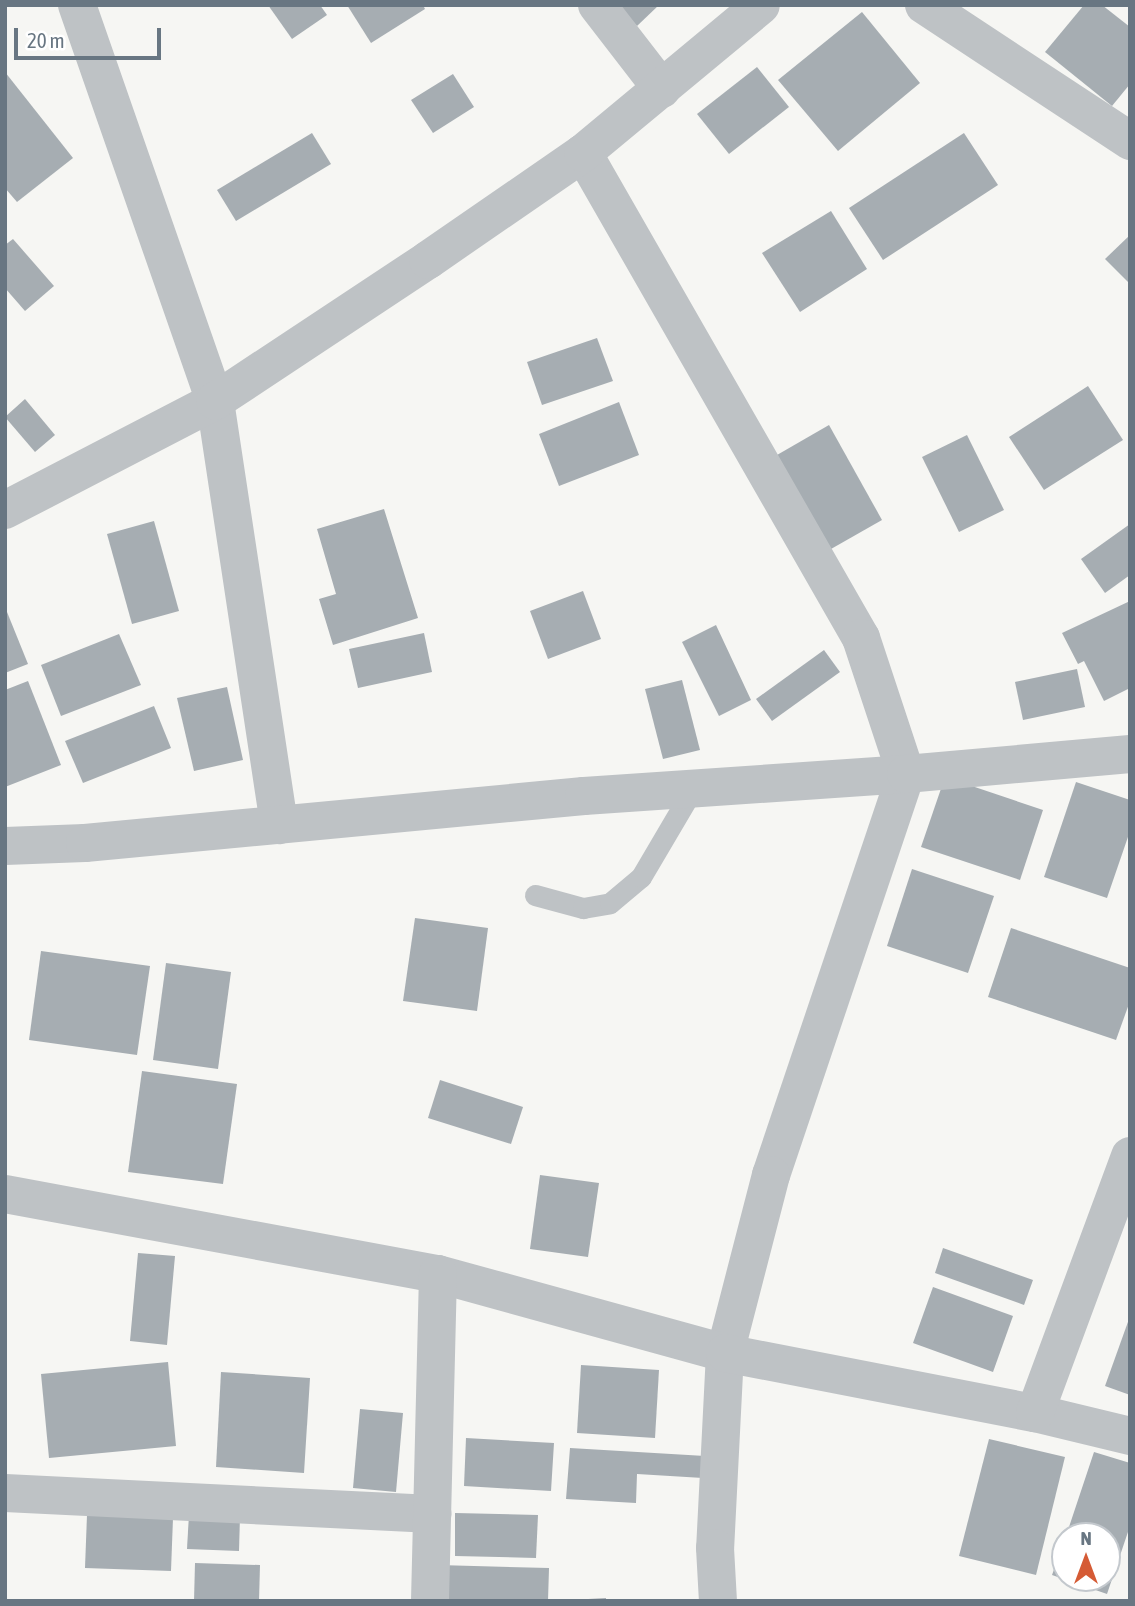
<!DOCTYPE html>
<html>
<head>
<meta charset="utf-8">
<style>
	body { margin:0 }
	#map { position:relative; width:1135px; height:1606px; overflow:hidden; background:#f6f6f3; font-family:"Asap Condensed",sans-serif }
	div>[style] { position:absolute }
	[style*='--x'] { left:calc(var(--x)*1px); top:calc(var(--y)*1px); width:calc(var(--w)*1px); rotate:calc(var(--a)*1deg) }
	.building>* { inset:0; background:#a6adb2 }
	.lane>* { height:21px; margin:-10.5px; padding:0 10.5px; transform-origin:10.5px; border-radius:10.5px; background:#bec2c5 }
	.street>* { height:38px; margin:-19px; padding:0 19px; transform-origin:19px; border-radius:19px; background:#bec2c5 }
	span { translate:-50% -50%; white-space:nowrap; text-align:center; line-height:1.15; -webkit-text-stroke:7px #fff; paint-order:stroke }
	.frame { position:absolute; inset:0; border:7px solid #687682; pointer-events:none }
	.north { position:absolute; left:1051px; top:1522px; width:70px; height:70px; box-sizing:border-box; background:#fff; border:2px solid #c3c8cd; border-radius:50%; rotate:0deg; font-size:19px; font-weight:700; line-height:28px; text-align:center; color:#687682 }
	.north::after { content:''; display:block; margin:auto; width:24px; height:32px; background:#d55b35; clip-path:polygon(50% 0,100% 100%,50% 72%,0 100%) }
	.scale { position:absolute; left:14px; top:28px; width:147px; height:32px; box-sizing:border-box; border:4px solid #687682; border-top:0; padding-left:9px; font-size:21px; line-height:24px; white-space:nowrap; color:#687682; -webkit-text-stroke:5px #fff; paint-order:stroke }
</style>
</head>
<body>
<div id="map">
	<div class="building">
		<i style="clip-path:polygon(268px 5px,320px 5px,327px 15px,292px 39px)"></i>
		<i style="clip-path:polygon(347px 5px,423px 5px,425px 9px,371px 43px)"></i>
		<i style="clip-path:polygon(618px 5px,659px 5px,637px 26px)"></i>
		<i style="clip-path:polygon(1084px 5px,1102px 5px,1130px 27px,1130px 84px,1112px 106px,1045px 52px)"></i>
		<i style="clip-path:polygon(862px 12px,920px 83px,838px 151px,778px 80px)"></i>
		<i style="clip-path:polygon(757px 67px,789px 107px,729px 154px,697px 114px)"></i>
		<i style="clip-path:polygon(5px 72px,73px 158px,17px 202px,5px 188px)"></i>
		<i style="clip-path:polygon(453px 74px,474px 107px,433px 133px,411px 100px)"></i>
		<i style="clip-path:polygon(312px 133px,331px 164px,236px 221px,217px 190px)"></i>
		<i style="clip-path:polygon(964px 133px,998px 185px,883px 260px,849px 208px)"></i>
		<i style="clip-path:polygon(831px 211px,867px 269px,800px 312px,762px 253px)"></i>
		<i style="clip-path:polygon(1130px 235px,1130px 284px,1105px 259px)"></i>
		<i style="clip-path:polygon(13px 239px,54px 286px,25px 311px,5px 288px,5px 245px)"></i>
		<i style="clip-path:polygon(597px 338px,613px 381px,542px 405px,527px 362px)"></i>
		<i style="clip-path:polygon(1088px 386px,1123px 440px,1044px 490px,1009px 437px)"></i>
		<i style="clip-path:polygon(25px 399px,55px 435px,35px 452px,5px 417px)"></i>
		<i style="clip-path:polygon(619px 402px,639px 455px,559px 486px,539px 434px)"></i>
		<i style="clip-path:polygon(829px 425px,882px 520px,831px 549px,777px 455px)"></i>
		<i style="clip-path:polygon(967px 435px,1004px 510px,959px 532px,922px 457px)"></i>
		<i style="clip-path:polygon(384px 509px,418px 618px,333px 645px,319px 599px,336px 594px,317px 529px)"></i>
		<i style="clip-path:polygon(154px 521px,179px 611px,132px 624px,107px 534px)"></i>
		<i style="clip-path:polygon(1130px 524px,1130px 575px,1105px 593px,1081px 559px)"></i>
		<i style="clip-path:polygon(583px 591px,601px 639px,548px 659px,530px 611px)"></i>
		<i style="clip-path:polygon(1130px 601px,1130px 688px,1104px 701px,1084px 661px,1078px 664px,1062px 633px)"></i>
		<i style="clip-path:polygon(5px 607px,28px 664px,5px 673px)"></i>
		<i style="clip-path:polygon(716px 625px,751px 700px,719px 716px,682px 642px)"></i>
		<i style="clip-path:polygon(424px 633px,432px 672px,358px 688px,349px 649px)"></i>
		<i style="clip-path:polygon(119px 634px,141px 685px,61px 716px,41px 665px)"></i>
		<i style="clip-path:polygon(824px 650px,840px 672px,772px 721px,756px 699px)"></i>
		<i style="clip-path:polygon(1077px 669px,1085px 707px,1023px 720px,1015px 682px)"></i>
		<i style="clip-path:polygon(682px 680px,700px 750px,663px 759px,645px 689px)"></i>
		<i style="clip-path:polygon(28px 681px,61px 765px,5px 787px,5px 690px)"></i>
		<i style="clip-path:polygon(227px 687px,243px 760px,194px 771px,177px 698px)"></i>
		<i style="clip-path:polygon(154px 706px,171px 748px,83px 783px,65px 741px)"></i>
		<i style="clip-path:polygon(945px 777px,1043px 810px,1020px 880px,921px 847px)"></i>
		<i style="clip-path:polygon(1076px 782px,1130px 800px,1130px 831px,1107px 898px,1044px 877px)"></i>
		<i style="clip-path:polygon(912px 869px,994px 896px,968px 973px,887px 946px)"></i>
		<i style="clip-path:polygon(415px 918px,488px 928px,477px 1011px,403px 1001px)"></i>
		<i style="clip-path:polygon(1011px 928px,1130px 968px,1130px 1001px,1116px 1040px,988px 997px)"></i>
		<i style="clip-path:polygon(41px 951px,150px 966px,137px 1055px,29px 1040px)"></i>
		<i style="clip-path:polygon(166px 963px,231px 972px,218px 1069px,153px 1060px)"></i>
		<i style="clip-path:polygon(142px 1071px,237px 1084px,223px 1184px,128px 1172px)"></i>
		<i style="clip-path:polygon(440px 1080px,523px 1107px,511px 1144px,428px 1118px)"></i>
		<i style="clip-path:polygon(540px 1175px,599px 1183px,588px 1257px,530px 1249px)"></i>
		<i style="clip-path:polygon(943px 1248px,1033px 1280px,1024px 1305px,935px 1273px)"></i>
		<i style="clip-path:polygon(138px 1253px,175px 1256px,167px 1345px,130px 1341px)"></i>
		<i style="clip-path:polygon(933px 1287px,1013px 1316px,993px 1372px,913px 1343px)"></i>
		<i style="clip-path:polygon(1129px 1319px,1130px 1319px,1130px 1395px,1105px 1386px)"></i>
		<i style="clip-path:polygon(168px 1362px,176px 1446px,49px 1458px,41px 1374px)"></i>
		<i style="clip-path:polygon(581px 1365px,659px 1370px,655px 1438px,577px 1433px)"></i>
		<i style="clip-path:polygon(221px 1372px,310px 1378px,304px 1473px,216px 1467px)"></i>
		<i style="clip-path:polygon(360px 1409px,403px 1413px,396px 1492px,353px 1488px)"></i>
		<i style="clip-path:polygon(466px 1438px,554px 1443px,551px 1491px,464px 1486px)"></i>
		<i style="clip-path:polygon(989px 1439px,1065px 1457px,1036px 1575px,959px 1556px)"></i>
		<i style="clip-path:polygon(570px 1448px,705px 1456px,703px 1478px,637px 1474px,636px 1503px,566px 1499px)"></i>
		<i style="clip-path:polygon(1094px 1452px,1130px 1463px,1130px 1526px,1107px 1594px,1052px 1575px,1065px 1539px,1065px 1578px,1107px 1578px,1107px 1536px,1066px 1536px)"></i>
		<i style="clip-path:polygon(455px 1513px,538px 1515px,536px 1558px,455px 1556px)"></i>
		<i style="clip-path:polygon(189px 1514px,240px 1516px,239px 1551px,187px 1549px)"></i>
		<i style="clip-path:polygon(87px 1515px,173px 1518px,171px 1571px,85px 1568px)"></i>
		<i style="clip-path:polygon(195px 1563px,260px 1565px,259px 1601px,194px 1601px)"></i>
		<i style="clip-path:polygon(438px 1565px,549px 1568px,548px 1601px,437px 1601px)"></i>
		<i style="clip-path:polygon(606px 1598px,606px 1601px,588px 1601px,588px 1599px)"></i>
	</div>
	<div class="lane">
		<i style="--x:535;--y:895;--w:50;--a:15.2"></i>
		<i style="--x:583;--y:908;--w:27;--a:-10"></i>
		<i style="--x:610;--y:903;--w:40;--a:-40"></i>
		<i style="--x:641;--y:877;--w:104;--a:-59.5"></i>
	</div>
	<div class="street">
		<i style="--x:77;--y:5;--w:419;--a:70.8"></i>
		<i style="--x:215;--y:401;--w:429;--a:81.4"></i>
		<i style="--x:597;--y:5;--w:106;--a:52.3"></i>
		<i style="--x:924;--y:5;--w:247;--a:33.4"></i>
		<i style="--x:583;--y:153;--w:559;--a:60.18"></i>
		<i style="--x:861;--y:638;--w:143;--a:71.7"></i>
		<i style="--x:906;--y:774;--w:423;--a:108.6"></i>
		<i style="--x:771;--y:1175;--w:184;--a:104.5"></i>
		<i style="--x:725;--y:1353;--w:195;--a:92.9"></i>
		<i style="--x:715;--y:1548;--w:53;--a:86.8"></i>
		<i style="--x:5;--y:510;--w:237;--a:-27.4"></i>
		<i style="--x:215;--y:401;--w:255;--a:-33.5"></i>
		<i style="--x:428;--y:260;--w:188;--a:-34.6"></i>
		<i style="--x:583;--y:153;--w:231;--a:-39.7"></i>
		<i style="--x:5;--y:846;--w:80;--a:-2.1"></i>
		<i style="--x:85;--y:843;--w:501;--a:-5.38"></i>
		<i style="--x:584;--y:796;--w:323;--a:-3.9"></i>
		<i style="--x:906;--y:774;--w:225;--a:-5.1"></i>
		<i style="--x:5;--y:1194;--w:440;--a:10.5"></i>
		<i style="--x:438;--y:1274;--w:298;--a:15.4"></i>
		<i style="--x:725;--y:1353;--w:316;--a:11"></i>
		<i style="--x:1035;--y:1413;--w:98;--a:13.6"></i>
		<i style="--x:1035;--y:1413;--w:274;--a:-69.7"></i>
		<i style="--x:5;--y:1493;--w:428;--a:2.8"></i>
		<i style="--x:430;--y:1601;--w:327;--a:-88.6"></i>
	</div>
	<div class="frame"></div>
	<div class="north">N</div>
	<div class="scale">20 m</div>
</div>
</body>
</html>
